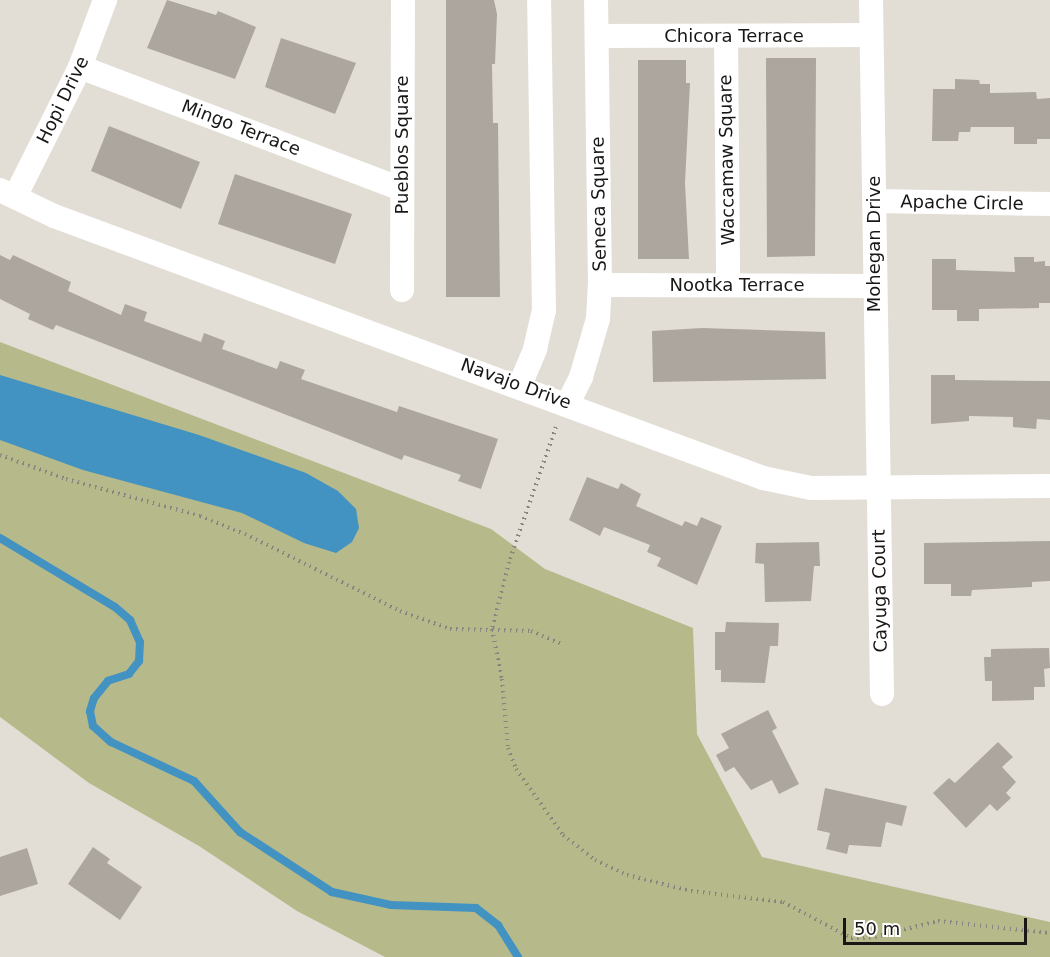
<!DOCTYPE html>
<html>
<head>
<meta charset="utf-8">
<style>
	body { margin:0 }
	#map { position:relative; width:1050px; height:957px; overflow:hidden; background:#e3ded5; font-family:"DejaVu Sans",sans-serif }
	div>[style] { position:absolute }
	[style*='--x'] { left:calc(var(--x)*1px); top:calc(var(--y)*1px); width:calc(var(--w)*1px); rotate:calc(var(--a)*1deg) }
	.green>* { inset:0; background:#b6b98a }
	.water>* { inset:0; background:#4292c2 }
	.stream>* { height:8px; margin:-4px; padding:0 4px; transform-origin:4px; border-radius:4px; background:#4292c2 }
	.building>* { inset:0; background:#aca69f }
	.path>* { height:4px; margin-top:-2px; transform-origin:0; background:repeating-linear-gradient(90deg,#88847f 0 1.5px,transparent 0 6px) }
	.minor>* { height:24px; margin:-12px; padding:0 12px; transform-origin:12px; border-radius:12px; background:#fff }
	span { translate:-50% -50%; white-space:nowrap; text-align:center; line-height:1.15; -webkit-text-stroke:4.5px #fff; paint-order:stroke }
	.street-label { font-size:18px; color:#191715 }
	.scale { position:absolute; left:843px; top:918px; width:184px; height:27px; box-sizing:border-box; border:3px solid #191715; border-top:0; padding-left:8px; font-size:18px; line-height:21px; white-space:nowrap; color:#191715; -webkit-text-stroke:4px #fff; paint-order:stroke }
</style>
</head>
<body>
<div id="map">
	<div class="green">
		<i style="clip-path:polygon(0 342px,491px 529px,545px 569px,693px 628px,697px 734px,762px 857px,1050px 922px,1050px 957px,385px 957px,297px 911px,199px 846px,89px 783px,0 717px)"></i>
	</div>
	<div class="water">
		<i style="clip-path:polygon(0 375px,199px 435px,306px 473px,338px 491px,356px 509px,359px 528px,352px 542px,336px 553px,304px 543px,242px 513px,83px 470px,0 440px)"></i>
	</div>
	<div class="stream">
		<i style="--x:0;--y:538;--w:134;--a:31"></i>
		<i style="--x:115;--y:607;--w:20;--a:41"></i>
		<i style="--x:130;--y:620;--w:24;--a:66"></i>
		<i style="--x:140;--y:642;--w:19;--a:93"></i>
		<i style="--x:139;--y:661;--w:16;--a:128"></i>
		<i style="--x:129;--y:674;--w:22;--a:162"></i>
		<i style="--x:108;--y:681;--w:22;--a:129"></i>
		<i style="--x:94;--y:698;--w:14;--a:107"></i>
		<i style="--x:90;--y:711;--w:15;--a:79"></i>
		<i style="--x:93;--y:726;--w:24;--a:42"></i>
		<i style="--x:111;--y:742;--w:92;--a:25.2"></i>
		<i style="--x:194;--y:781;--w:69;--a:48"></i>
		<i style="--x:240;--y:832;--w:110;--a:33.1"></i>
		<i style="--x:332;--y:892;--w:60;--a:12.4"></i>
		<i style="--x:391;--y:905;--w:85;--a:2"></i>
		<i style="--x:476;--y:908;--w:28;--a:38"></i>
		<i style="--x:498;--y:925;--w:38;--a:58"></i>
	</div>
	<div class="building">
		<i style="clip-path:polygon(167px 0,216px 15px,218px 11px,256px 27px,235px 79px,147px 48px)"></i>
		<i style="clip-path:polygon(446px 0,494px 0,497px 14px,495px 64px,492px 64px,493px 123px,498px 123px,500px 297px,446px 297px)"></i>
		<i style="clip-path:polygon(281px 38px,356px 63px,335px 114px,265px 87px)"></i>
		<i style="clip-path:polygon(766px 58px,816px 58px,815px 256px,767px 257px)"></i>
		<i style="clip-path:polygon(638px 60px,686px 60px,686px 83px,690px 83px,685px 183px,689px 259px,638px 259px)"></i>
		<i style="clip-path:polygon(955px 79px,979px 80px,980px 84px,990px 84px,990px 93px,1036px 92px,1037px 99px,1050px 98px,1050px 139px,1037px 139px,1037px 144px,1014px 144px,1014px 127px,971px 127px,970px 132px,959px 132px,958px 141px,932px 141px,933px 89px,955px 89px)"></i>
		<i style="clip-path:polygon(109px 126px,200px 162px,181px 209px,91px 171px)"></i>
		<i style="clip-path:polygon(235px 174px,352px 214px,335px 264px,218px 224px)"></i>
		<i style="clip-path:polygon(0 255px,10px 260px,13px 255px,71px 282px,68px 291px,121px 315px,125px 304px,147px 312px,144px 321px,201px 342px,204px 333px,225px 341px,222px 349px,277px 369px,280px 361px,305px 370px,301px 379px,397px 412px,399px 406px,498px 439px,481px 489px,458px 481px,461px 475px,404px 455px,402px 460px,56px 325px,53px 330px,28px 319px,30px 314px,0 299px)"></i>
		<i style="clip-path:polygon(1014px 257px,1034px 257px,1034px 262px,1045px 261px,1045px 266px,1050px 266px,1050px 303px,1039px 303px,1039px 308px,979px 309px,979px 321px,957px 321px,957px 310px,932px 310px,932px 259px,956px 259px,956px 270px,1015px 272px)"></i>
		<i style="clip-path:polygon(702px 328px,825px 332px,826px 379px,653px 382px,652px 331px)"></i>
		<i style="clip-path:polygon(931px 375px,955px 375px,955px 380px,1050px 381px,1050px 420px,1037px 419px,1036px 429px,1013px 427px,1013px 417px,969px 416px,969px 421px,931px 424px)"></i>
		<i style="clip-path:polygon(587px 477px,618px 489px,621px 483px,641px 494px,636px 506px,682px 526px,685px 521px,697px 526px,701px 517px,722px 526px,697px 585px,657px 566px,661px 558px,647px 552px,650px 545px,604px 527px,600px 536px,569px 520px)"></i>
		<i style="clip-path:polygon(1050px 541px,1050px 581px,1032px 582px,1032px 587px,972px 590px,971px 596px,951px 596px,951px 584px,924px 584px,924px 543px)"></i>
		<i style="clip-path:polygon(819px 542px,820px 566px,814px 566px,811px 601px,765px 602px,764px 564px,755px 563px,756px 543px)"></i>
		<i style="clip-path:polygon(726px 622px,779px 623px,778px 646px,770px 646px,765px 683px,721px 682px,721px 670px,715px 670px,715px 632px,725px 632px)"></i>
		<i style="clip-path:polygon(1049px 648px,1050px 668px,1044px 669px,1045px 687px,1034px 687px,1034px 700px,992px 701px,992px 681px,985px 681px,984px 657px,991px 657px,991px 649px)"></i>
		<i style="clip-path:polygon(768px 710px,777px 728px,772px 731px,799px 784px,779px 794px,772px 780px,751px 790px,734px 767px,725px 772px,716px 755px,729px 748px,721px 734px)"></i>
		<i style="clip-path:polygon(998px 742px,1013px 757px,1002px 767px,1016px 782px,1006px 793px,1011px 798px,997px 811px,990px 804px,966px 828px,933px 793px,949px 778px,955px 783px)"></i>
		<i style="clip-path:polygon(825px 788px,907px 806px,902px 826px,886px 822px,881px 847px,849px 845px,847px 854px,826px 849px,830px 833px,817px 830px)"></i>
		<i style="clip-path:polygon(93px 847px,110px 859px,107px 863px,142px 887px,120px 920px,68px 884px)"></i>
		<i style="clip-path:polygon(27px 848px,38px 884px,0 896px,0 857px)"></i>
	</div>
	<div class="path">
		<i style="--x:556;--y:427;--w:143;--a:109.2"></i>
		<i style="--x:509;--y:562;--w:69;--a:104.2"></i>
		<i style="--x:492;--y:629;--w:51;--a:78.7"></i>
		<i style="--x:502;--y:679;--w:69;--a:85"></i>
		<i style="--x:508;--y:748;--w:22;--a:69"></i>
		<i style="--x:516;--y:769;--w:81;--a:54.5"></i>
		<i style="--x:563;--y:835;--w:41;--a:38"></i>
		<i style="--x:595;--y:860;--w:35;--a:25"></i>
		<i style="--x:627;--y:875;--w:66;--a:14"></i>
		<i style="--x:691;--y:891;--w:93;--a:6.8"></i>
		<i style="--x:783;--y:902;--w:77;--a:27.9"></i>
		<i style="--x:851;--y:938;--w:24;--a:-2"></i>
		<i style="--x:875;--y:937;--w:65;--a:-14.3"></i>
		<i style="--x:938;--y:921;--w:113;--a:6.1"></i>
		<i style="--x:0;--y:455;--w:70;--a:20"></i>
		<i style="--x:66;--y:479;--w:139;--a:15.4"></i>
		<i style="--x:200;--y:516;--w:48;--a:21.8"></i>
		<i style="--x:245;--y:534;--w:173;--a:26.4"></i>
		<i style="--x:400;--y:611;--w:53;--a:19.8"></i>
		<i style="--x:450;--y:629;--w:81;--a:1.4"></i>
		<i style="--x:531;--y:631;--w:33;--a:23"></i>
	</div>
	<div class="minor">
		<i style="--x:871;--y:0;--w:694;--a:89.09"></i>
		<i style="--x:597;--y:36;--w:274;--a:-0.2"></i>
		<i style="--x:726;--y:36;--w:248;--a:89.5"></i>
		<i style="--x:80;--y:67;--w:344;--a:20.8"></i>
		<i style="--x:0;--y:190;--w:60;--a:25.7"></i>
		<i style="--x:54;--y:216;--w:756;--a:20.28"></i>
		<i style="--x:763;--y:478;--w:49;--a:11.8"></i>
		<i style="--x:811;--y:488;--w:239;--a:-0.5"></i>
		<i style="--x:15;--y:197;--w:145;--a:-63.4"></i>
		<i style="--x:80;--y:67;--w:72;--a:-69.5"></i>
		<i style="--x:875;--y:201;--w:175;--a:1"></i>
		<i style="--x:600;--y:285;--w:273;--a:0.2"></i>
		<i style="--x:402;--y:290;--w:290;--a:-89.8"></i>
		<i style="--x:520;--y:385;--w:39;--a:-67"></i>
		<i style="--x:535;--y:349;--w:39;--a:-77"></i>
		<i style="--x:544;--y:311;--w:311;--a:-90.9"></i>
		<i style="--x:568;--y:403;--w:29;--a:-63"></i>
		<i style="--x:581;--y:377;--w:60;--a:-73.7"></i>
		<i style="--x:598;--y:319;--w:34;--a:-87"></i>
		<i style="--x:600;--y:285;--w:285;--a:-90.8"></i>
	</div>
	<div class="street-label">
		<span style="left:734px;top:36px">Chicora Terrace</span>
		<span style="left:63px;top:100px;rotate:-64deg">Hopi Drive</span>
		<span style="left:241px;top:128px;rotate:21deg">Mingo Terrace</span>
		<span style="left:402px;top:145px;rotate:-90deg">Pueblos Square</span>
		<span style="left:727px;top:160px;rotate:-91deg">Waccamaw Square</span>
		<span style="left:962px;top:203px;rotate:1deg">Apache Circle</span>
		<span style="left:599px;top:204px;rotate:-91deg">Seneca Square</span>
		<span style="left:874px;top:244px;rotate:-90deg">Mohegan Drive</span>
		<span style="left:737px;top:285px">Nootka Terrace</span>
		<span style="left:516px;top:384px;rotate:20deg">Navajo Drive</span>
		<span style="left:880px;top:591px;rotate:-91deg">Cayuga Court</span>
	</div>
	<div class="scale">50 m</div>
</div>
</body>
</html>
